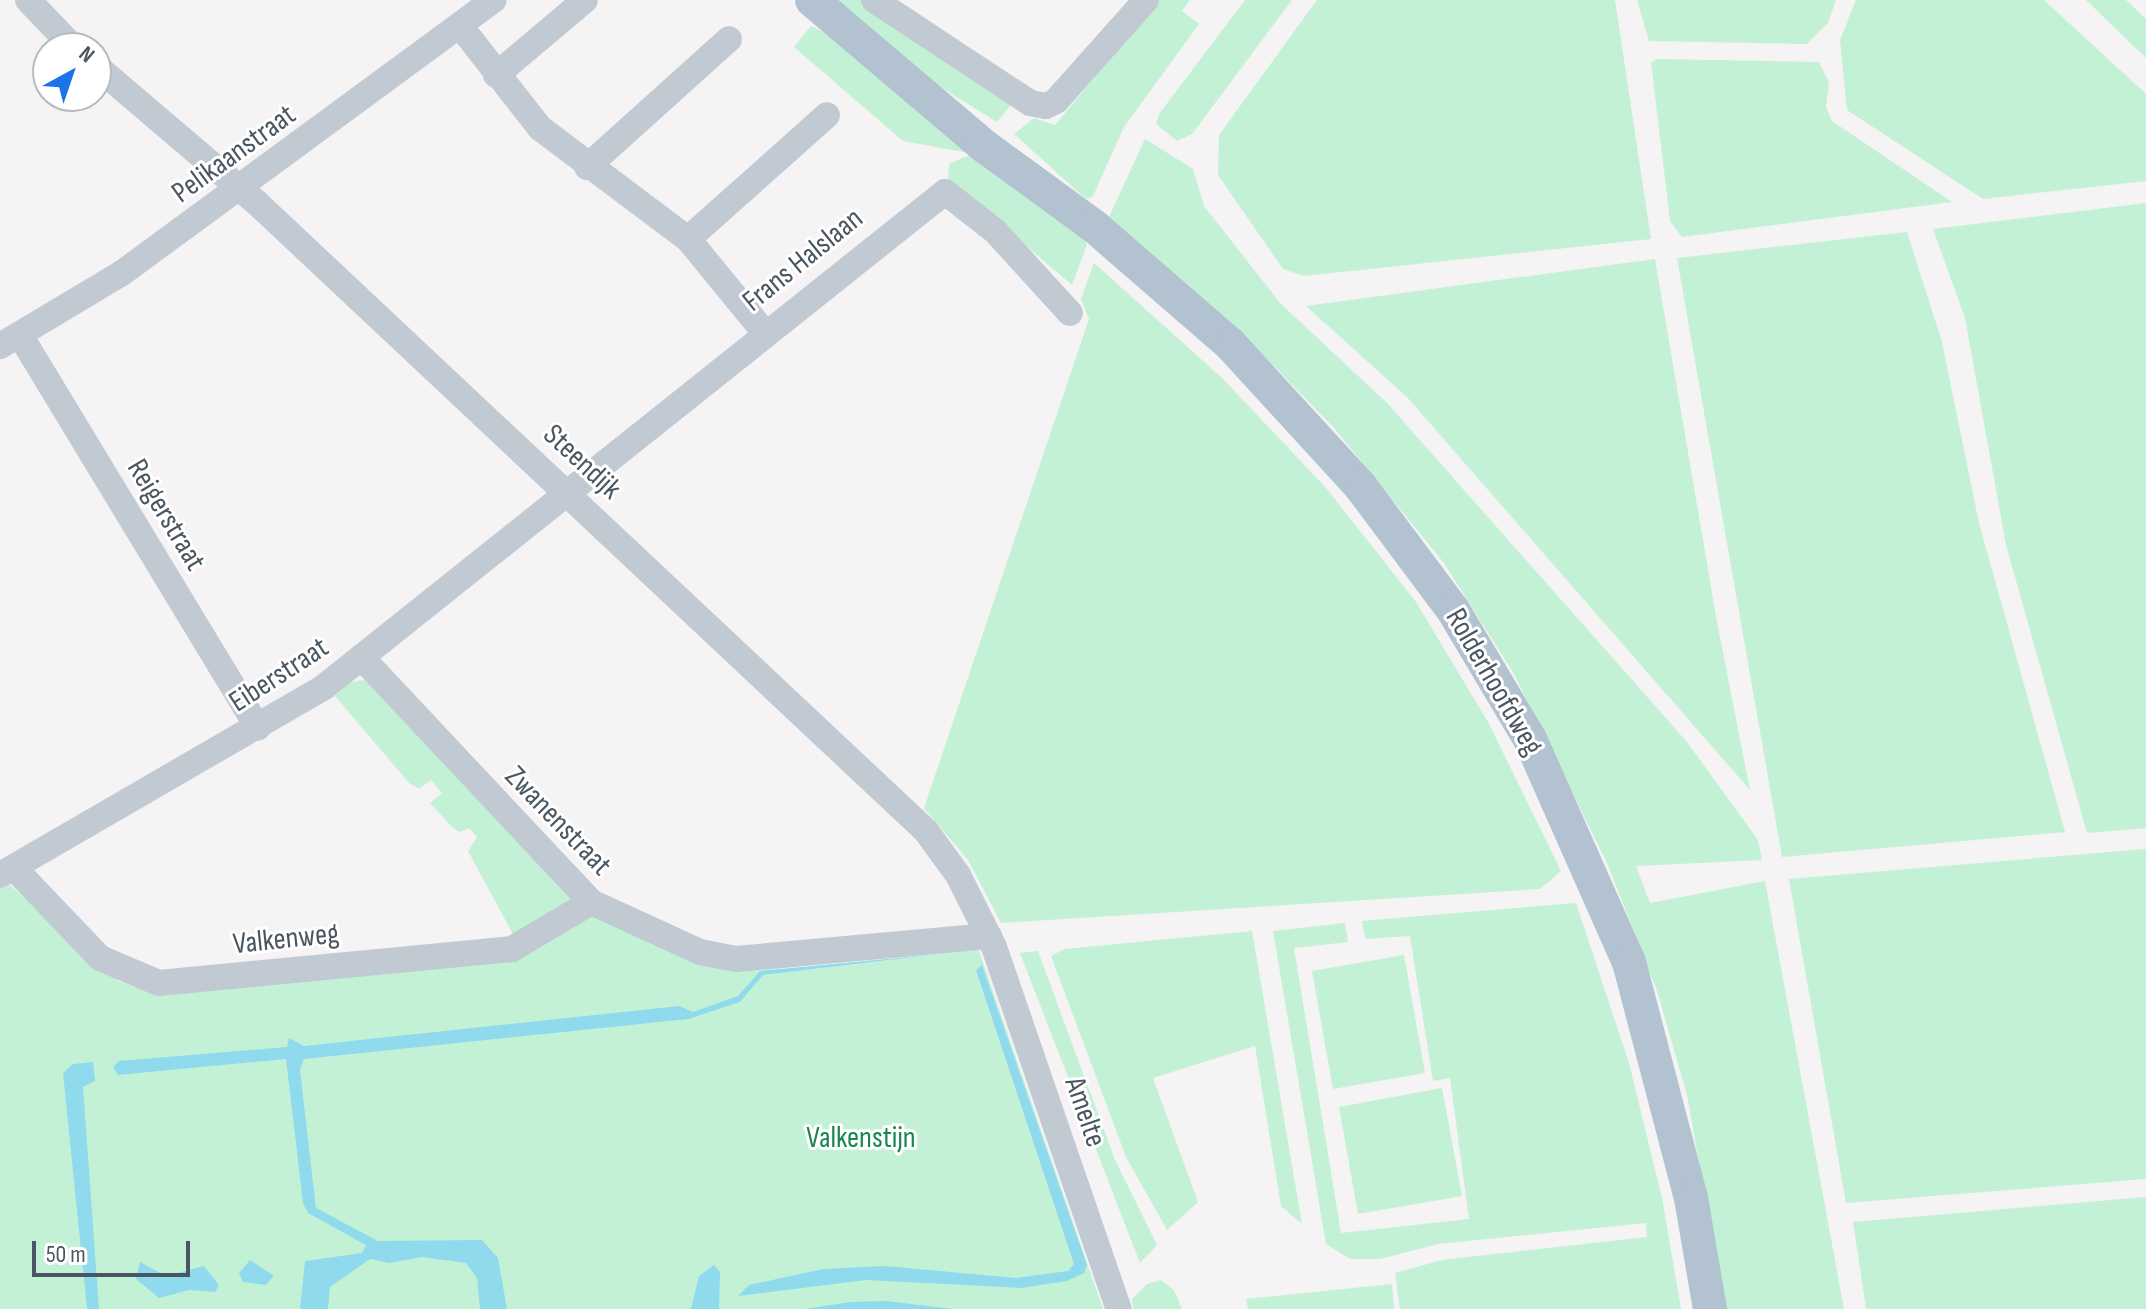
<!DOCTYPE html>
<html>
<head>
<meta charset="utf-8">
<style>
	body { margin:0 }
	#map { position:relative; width:2146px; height:1309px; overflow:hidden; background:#f5f3f3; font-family:"Sofia Sans Condensed",sans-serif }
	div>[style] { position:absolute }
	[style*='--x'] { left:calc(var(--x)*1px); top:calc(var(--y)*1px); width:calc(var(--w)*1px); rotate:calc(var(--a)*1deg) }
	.green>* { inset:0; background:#c3f1d5 }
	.water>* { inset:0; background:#90daee }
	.minor>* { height:26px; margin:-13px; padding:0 13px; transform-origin:13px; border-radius:13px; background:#c1cad2 }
	.major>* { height:34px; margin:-17px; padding:0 17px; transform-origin:17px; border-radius:17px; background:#b3c2d1 }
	span { translate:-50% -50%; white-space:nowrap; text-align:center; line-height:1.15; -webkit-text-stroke:6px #fff; paint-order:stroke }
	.street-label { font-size:30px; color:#4a5661 }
	.park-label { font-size:30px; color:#17864f }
	.north { position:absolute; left:32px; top:32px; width:80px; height:80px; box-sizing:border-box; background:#fff; border:2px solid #b7bbc0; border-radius:50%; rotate:40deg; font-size:22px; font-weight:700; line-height:32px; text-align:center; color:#4a5661 }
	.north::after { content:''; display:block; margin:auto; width:28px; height:36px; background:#1a73e8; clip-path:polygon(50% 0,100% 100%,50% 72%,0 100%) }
	.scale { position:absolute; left:32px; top:1241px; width:158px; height:36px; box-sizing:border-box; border:4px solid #4a5661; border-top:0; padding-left:10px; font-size:24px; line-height:28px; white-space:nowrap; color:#4a5661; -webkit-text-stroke:6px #fff; paint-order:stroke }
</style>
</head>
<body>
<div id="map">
	<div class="green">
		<i style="clip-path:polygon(833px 0,860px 0,1009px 98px,1010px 106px,997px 122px,929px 80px)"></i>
		<i style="clip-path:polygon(1159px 0,1190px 0,1182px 11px,1199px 24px,1124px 127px,1093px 196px,1086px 199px,1014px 134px,1034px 118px,1055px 125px)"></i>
		<i style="clip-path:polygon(1245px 0,1292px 0,1192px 134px,1177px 141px,1156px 124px,1159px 114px)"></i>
		<i style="clip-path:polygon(1317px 0,1615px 0,1651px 239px,1304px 276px,1283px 269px,1218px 175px,1219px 135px)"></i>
		<i style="clip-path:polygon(1637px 0,1836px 0,1828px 23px,1807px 44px,1649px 41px)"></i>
		<i style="clip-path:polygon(1856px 0,2044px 0,2146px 94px,2146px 181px,1983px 199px,1847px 110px,1840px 40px)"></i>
		<i style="clip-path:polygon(2086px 0,2126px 0,2146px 19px,2146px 58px)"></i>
		<i style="clip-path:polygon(811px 26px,846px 42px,969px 153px,903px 141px,794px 47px)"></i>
		<i style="clip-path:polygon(1658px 59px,1819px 62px,1829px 83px,1826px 107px,1832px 121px,1952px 202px,1682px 237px,1670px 221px,1651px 62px)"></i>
		<i style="clip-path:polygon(1145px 139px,1193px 169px,1204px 206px,1280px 303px,1387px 403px,1687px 742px,1758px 840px,1762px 860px,1636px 866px,1650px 903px,1765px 881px,1844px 1309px,1725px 1309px,1687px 1095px,1657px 991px,1608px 865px,1514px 674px,1444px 563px,1334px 428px,1233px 324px,1109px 217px)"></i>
		<i style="clip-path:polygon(974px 153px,1084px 238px,1087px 245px,1072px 285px,948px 179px,949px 164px)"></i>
		<i style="clip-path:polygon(2146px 203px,2146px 828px,2087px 833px,2006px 545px,1965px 318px,1933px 229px)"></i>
		<i style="clip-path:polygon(1907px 232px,1942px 342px,1979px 523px,2065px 832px,1782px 857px,1677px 258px)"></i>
		<i style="clip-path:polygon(1655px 259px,1717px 622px,1750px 790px,1407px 397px,1306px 306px)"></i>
		<i style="clip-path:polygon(1094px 263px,1222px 378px,1277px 436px,1326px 488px,1416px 602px,1488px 722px,1561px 871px,1540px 889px,1001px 923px,968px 860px,924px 808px,1089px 319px,1081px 299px)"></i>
		<i style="clip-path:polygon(365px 680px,572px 895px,570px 906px,513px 934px,468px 851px,477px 837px,469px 828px,459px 832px,451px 826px,430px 803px,442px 793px,431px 780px,419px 789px,409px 783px,335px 696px,350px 682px)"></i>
		<i style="clip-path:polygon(2146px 849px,2146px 1179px,1846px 1203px,1789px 879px)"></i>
		<i style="clip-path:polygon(evenodd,10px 885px,118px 981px,157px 994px,412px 963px,597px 914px,672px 950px,978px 948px,1103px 1309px,0 1309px,0 889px,10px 885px,939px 954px,763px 975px,760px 971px,841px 962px,939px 954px)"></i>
		<i style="clip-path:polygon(1576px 903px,1629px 1063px,1662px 1198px,1681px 1309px,1400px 1309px,1395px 1273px,1442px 1260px,1647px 1237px,1646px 1223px,1438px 1244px,1380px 1259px,1350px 1259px,1326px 1244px,1273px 931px,1345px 923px,1348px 942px,1294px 948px,1341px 1233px,1469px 1219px,1450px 1078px,1433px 1081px,1410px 936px,1365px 939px,1362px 921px)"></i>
		<i style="clip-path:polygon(1252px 931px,1302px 1224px,1281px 1206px,1255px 1046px,1153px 1078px,1198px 1202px,1167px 1230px,1126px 1157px,1051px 956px,1065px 949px)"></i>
		<i style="clip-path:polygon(1038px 951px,1115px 1160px,1157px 1245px,1140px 1263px,1020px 953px)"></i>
		<i style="clip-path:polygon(1404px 955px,1425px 1073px,1333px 1089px,1312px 971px)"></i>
		<i style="clip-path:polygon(1442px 1088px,1462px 1196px,1358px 1214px,1339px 1107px)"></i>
		<i style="clip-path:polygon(2146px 1197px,2146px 1309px,1866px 1309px,1853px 1222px)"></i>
		<i style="clip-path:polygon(1161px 1280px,1174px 1290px,1182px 1309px,1133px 1309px,1132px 1299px,1147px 1284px)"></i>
		<i style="clip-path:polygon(1392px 1284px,1394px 1309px,1248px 1309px,1246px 1299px)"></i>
	</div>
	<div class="water">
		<i style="clip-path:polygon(939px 954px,763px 975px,740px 1002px,688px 1019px,304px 1059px,300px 1070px,316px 1208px,378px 1241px,482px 1240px,498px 1258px,507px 1309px,480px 1309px,477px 1278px,466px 1263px,422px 1257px,389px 1263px,370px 1259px,330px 1287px,328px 1309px,300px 1309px,305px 1261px,362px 1253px,366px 1245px,308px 1213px,303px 1203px,286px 1059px,118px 1075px,113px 1067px,119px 1061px,287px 1047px,289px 1038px,304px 1046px,679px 1006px,693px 1012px,738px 996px,760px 971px)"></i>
		<i style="clip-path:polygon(982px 965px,1087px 1265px,1084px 1273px,1067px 1281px,1021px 1288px,866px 1280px,738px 1296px,749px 1285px,823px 1269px,885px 1266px,1016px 1278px,1068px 1271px,1074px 1264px,976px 970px)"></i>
		<i style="clip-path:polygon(93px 1062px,95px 1081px,83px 1087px,99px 1309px,87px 1309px,63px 1073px,73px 1064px)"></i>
		<i style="clip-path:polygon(250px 1260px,274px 1276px,266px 1285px,243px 1282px,239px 1273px)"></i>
		<i style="clip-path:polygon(140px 1262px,166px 1276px,204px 1266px,219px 1285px,215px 1292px,189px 1290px,159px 1298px,136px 1279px)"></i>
		<i style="clip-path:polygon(714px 1265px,720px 1272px,719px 1309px,691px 1309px,699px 1276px)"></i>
		<i style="clip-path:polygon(886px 1301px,953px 1309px,804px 1309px,851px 1302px)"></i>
	</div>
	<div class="minor">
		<i style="--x:28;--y:0;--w:66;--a:46.2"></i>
		<i style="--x:874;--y:0;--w:187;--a:33.4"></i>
		<i style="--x:1030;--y:103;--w:16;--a:11"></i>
		<i style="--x:1046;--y:106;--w:11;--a:-27"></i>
		<i style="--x:1056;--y:101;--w:135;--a:-48.3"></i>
		<i style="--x:461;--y:27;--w:128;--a:52"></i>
		<i style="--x:540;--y:128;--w:185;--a:36.9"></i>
		<i style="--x:688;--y:239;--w:120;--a:50.7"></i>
		<i style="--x:96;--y:66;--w:211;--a:40.4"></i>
		<i style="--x:257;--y:203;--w:918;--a:43.19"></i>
		<i style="--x:926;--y:831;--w:54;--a:54"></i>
		<i style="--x:958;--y:875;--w:80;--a:63.4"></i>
		<i style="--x:994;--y:947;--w:383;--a:71"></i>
		<i style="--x:496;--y:75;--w:116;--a:-40.1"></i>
		<i style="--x:587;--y:167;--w:191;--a:-42"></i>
		<i style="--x:688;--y:239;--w:186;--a:-41.7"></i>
		<i style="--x:20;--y:335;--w:459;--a:58.8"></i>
		<i style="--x:0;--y:346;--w:142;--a:-30.9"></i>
		<i style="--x:122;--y:273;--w:461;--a:-36.3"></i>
		<i style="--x:363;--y:659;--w:333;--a:46.8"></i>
		<i style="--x:591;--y:902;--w:120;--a:24.6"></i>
		<i style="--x:700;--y:952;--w:37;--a:11"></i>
		<i style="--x:736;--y:959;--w:254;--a:-5.2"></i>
		<i style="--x:16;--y:870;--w:122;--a:46.3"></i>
		<i style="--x:100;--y:958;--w:64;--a:23"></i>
		<i style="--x:159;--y:983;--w:355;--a:-5.5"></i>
		<i style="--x:512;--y:949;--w:92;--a:-30.7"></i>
		<i style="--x:0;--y:875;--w:375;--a:-30.1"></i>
		<i style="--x:324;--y:687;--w:794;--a:-38.56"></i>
		<i style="--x:945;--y:192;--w:63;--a:38"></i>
		<i style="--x:995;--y:231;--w:111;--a:47.6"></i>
	</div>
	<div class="major">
		<i style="--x:812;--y:0;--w:226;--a:40.3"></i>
		<i style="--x:984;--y:146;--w:137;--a:36.1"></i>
		<i style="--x:1095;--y:227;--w:180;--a:40.9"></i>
		<i style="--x:1231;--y:345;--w:193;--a:47.5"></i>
		<i style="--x:1361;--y:487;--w:154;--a:53.2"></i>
		<i style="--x:1453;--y:610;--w:150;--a:59.2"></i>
		<i style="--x:1530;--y:739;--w:244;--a:66.1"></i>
		<i style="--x:1629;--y:962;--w:244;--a:75.3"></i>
		<i style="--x:1691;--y:1198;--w:113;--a:80.3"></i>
	</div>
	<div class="street-label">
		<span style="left:234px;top:154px;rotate:-36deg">Pelikaanstraat</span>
		<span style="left:803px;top:260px;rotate:-39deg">Frans Halslaan</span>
		<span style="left:582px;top:462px;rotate:43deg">Steendijk</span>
		<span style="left:166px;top:515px;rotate:59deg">Reigerstraat</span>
		<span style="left:279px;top:675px;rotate:-33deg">Eiberstraat</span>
		<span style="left:1494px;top:682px;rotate:60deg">Rolderhoofdweg</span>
		<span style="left:558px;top:821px;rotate:46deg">Zwanenstraat</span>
		<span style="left:286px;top:939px;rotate:-6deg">Valkenweg</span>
		<span style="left:1085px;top:1112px;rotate:71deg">Amelte</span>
	</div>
	<div class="park-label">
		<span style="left:861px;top:1138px">Valkenstijn</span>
	</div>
	<div class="north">N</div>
	<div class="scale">50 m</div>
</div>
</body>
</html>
